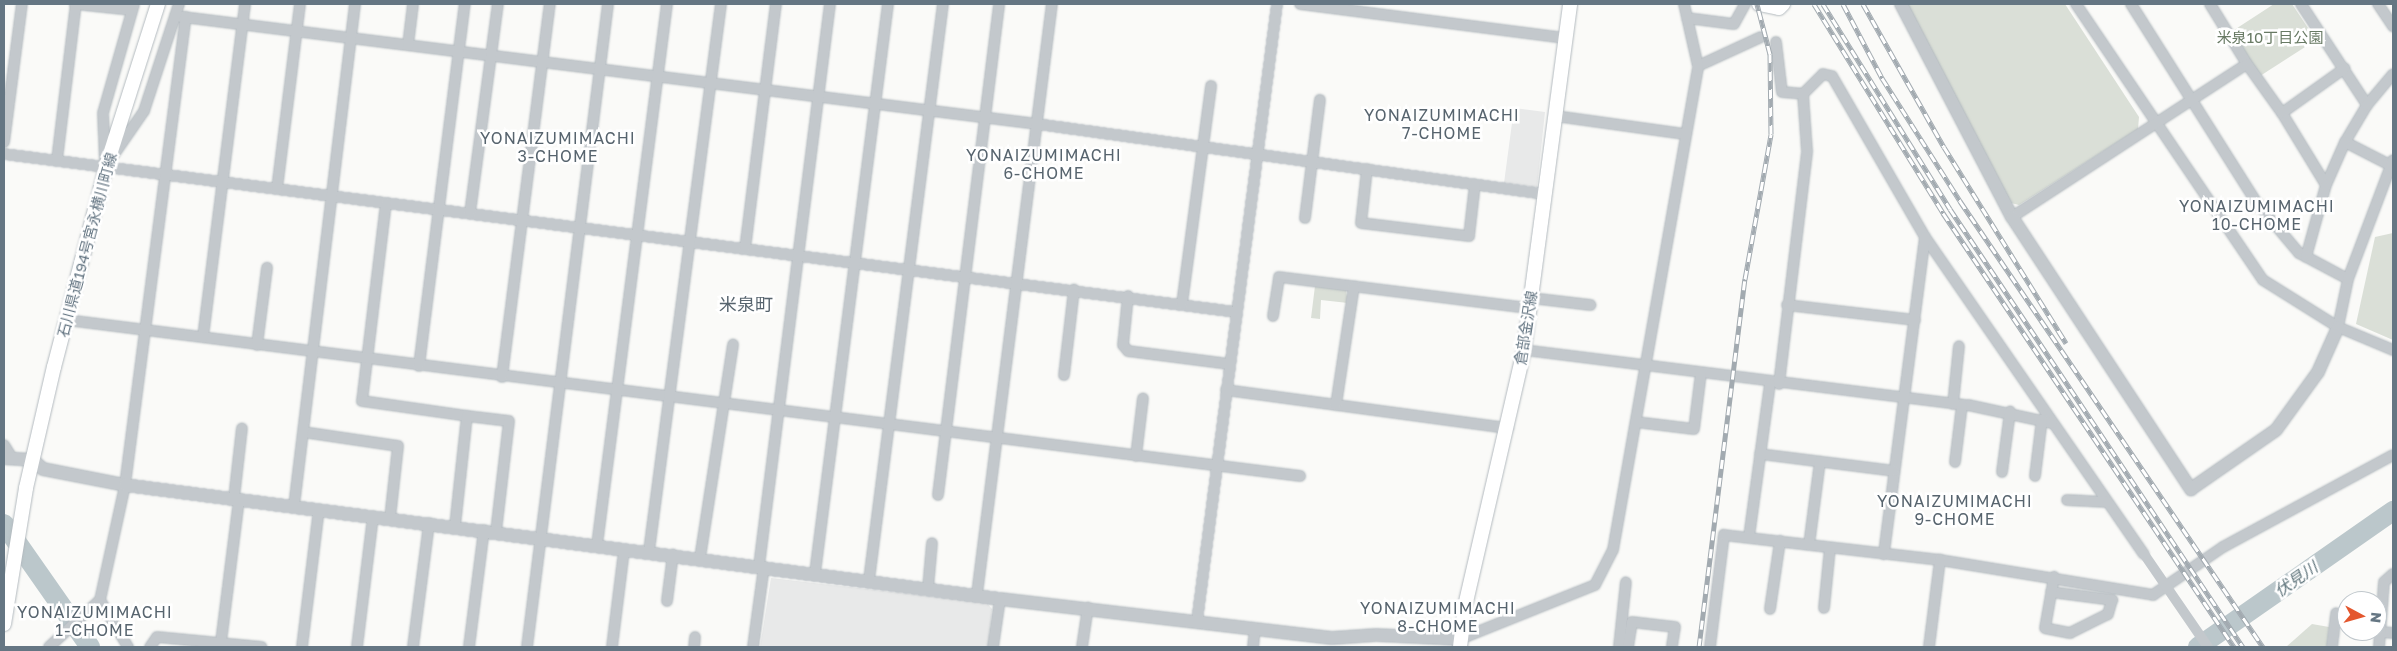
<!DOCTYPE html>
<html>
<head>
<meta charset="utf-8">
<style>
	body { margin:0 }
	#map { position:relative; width:2397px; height:651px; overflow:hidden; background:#fafaf8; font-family:"Golos Text","Noto Sans JP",sans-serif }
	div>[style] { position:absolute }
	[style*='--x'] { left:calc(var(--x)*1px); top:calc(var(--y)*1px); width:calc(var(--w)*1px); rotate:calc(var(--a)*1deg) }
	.built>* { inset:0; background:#e8e9e9 }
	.green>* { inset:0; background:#dadfd7 }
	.river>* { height:20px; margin:-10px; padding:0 10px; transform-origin:10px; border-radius:10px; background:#bbc7cb }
	.roads { filter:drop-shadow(0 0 1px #b3babf) drop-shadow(0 0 1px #b3babf) }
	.minor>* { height:10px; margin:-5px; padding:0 5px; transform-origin:5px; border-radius:5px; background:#c3c8cc }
	.tertiary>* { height:12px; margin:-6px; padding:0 6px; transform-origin:6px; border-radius:6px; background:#c3c8cc }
	.secondary>* { height:14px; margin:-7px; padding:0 7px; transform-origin:7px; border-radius:7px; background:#fff }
	.rail>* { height:5px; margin-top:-2.5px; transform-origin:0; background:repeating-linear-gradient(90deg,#fff 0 9px,#a2aab0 0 18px); box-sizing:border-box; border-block:1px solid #a2aab0 }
	.minor-bridge>* { height:10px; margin:-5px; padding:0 5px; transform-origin:5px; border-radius:5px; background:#c3c8cc }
	span { translate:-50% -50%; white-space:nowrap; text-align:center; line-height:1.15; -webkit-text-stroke:5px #fff; paint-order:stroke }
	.park-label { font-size:15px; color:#687a64 }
	.street-label { font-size:15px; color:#657683 }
	.neighbourhood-label { font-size:16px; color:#57646e; letter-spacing:1px }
	.water-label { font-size:16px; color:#60757c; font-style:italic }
	.quarter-label { font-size:18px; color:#57646e }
	.frame { position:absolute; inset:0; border:5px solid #657683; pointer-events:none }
	.north { position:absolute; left:2337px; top:591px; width:50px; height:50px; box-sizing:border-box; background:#fff; border:1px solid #c1c8cd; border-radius:50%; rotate:96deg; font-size:14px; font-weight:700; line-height:20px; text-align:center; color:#657683 }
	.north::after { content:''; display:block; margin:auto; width:18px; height:22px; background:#e4572e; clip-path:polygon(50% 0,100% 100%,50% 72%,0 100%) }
</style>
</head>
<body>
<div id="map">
	<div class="built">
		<i style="clip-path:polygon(1514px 108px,1545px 112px,1537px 187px,1504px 183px)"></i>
		<i style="clip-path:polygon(771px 578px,987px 603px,992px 609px,988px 647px,760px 647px)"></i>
	</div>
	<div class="green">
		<i style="clip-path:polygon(1907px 4px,2065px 4px,2139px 117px,2138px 129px,2019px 205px,2011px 203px)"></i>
		<i style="clip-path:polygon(2274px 4px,2292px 4px,2316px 40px,2260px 76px,2231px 32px)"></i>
		<i style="clip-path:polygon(2393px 233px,2393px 340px,2356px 324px,2375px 237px)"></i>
		<i style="clip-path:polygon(1315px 286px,1346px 290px,1348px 303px,1321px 300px,1320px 319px,1311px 318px)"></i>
		<i style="clip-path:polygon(2312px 624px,2329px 627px,2327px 647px,2286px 647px)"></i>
	</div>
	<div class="river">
		<i style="--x:4;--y:524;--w:150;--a:55"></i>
		<i style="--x:2198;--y:647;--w:238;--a:-34.9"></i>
	</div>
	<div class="roads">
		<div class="minor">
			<i style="--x:75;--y:4;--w:57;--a:6"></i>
			<i style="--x:1300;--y:4;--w:267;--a:7.3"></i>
			<i style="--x:2076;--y:4;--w:333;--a:55.9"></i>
			<i style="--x:2263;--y:280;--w:89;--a:32.1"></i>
			<i style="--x:2338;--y:327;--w:60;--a:22.7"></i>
			<i style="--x:2131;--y:4;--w:234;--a:57.7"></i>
			<i style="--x:2256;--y:202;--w:67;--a:49.9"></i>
			<i style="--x:2299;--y:253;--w:55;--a:28"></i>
			<i style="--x:2210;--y:4;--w:70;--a:58.3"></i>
			<i style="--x:2301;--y:4;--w:121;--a:56.8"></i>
			<i style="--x:2367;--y:105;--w:43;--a:120.7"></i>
			<i style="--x:2345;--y:142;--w:51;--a:27.1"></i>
			<i style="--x:2378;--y:4;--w:27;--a:56"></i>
			<i style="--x:175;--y:16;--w:869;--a:7.14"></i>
			<i style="--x:1037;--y:124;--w:512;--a:7.86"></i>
			<i style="--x:1687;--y:18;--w:47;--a:7.3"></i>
			<i style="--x:1734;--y:24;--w:23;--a:-61"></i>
			<i style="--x:1776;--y:42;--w:50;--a:83.2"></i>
			<i style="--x:1782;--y:92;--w:21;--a:5"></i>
			<i style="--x:408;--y:45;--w:41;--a:-83"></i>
			<i style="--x:1698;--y:66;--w:69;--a:-24.7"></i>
			<i style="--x:2367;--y:105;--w:40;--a:-50"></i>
			<i style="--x:2282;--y:113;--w:84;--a:58.6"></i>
			<i style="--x:2326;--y:185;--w:47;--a:-66.2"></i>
			<i style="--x:1555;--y:116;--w:131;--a:7.9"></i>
			<i style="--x:4;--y:142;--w:139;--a:-82.6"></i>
			<i style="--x:4;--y:154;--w:1242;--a:7.31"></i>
			<i style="--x:113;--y:156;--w:55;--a:-55.4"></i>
			<i style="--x:144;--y:111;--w:113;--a:-71.9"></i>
			<i style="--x:57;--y:160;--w:157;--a:-83.1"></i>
			<i style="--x:105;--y:161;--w:48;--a:-92.4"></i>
			<i style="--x:103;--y:113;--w:113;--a:-74.1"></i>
			<i style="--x:1367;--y:169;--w:54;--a:96.3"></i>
			<i style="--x:1361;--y:223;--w:109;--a:6.9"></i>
			<i style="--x:1469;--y:236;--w:52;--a:-83.4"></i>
			<i style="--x:277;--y:189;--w:186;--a:-82.9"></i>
			<i style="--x:386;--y:203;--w:199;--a:96.9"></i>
			<i style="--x:362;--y:401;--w:106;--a:8.1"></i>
			<i style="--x:470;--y:213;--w:211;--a:-82.4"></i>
			<i style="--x:2012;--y:217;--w:280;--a:-33.1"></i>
			<i style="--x:2247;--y:64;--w:60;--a:54.5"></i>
			<i style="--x:2282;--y:113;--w:77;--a:-35.5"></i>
			<i style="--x:1305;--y:218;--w:119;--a:-82.8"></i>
			<i style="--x:1925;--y:237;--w:385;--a:55.4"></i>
			<i style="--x:745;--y:249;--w:247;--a:-82.8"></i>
			<i style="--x:2306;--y:257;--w:75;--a:-74.5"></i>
			<i style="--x:1128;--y:296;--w:49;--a:95.8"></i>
			<i style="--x:1123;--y:345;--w:8;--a:50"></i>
			<i style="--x:1128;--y:351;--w:102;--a:7.3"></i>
			<i style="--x:1531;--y:298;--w:60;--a:6.7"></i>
			<i style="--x:1182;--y:304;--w:220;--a:-82.4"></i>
			<i style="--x:1787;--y:305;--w:129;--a:6.7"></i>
			<i style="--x:1273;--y:316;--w:39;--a:-81"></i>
			<i style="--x:1279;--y:277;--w:252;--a:7.1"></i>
			<i style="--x:67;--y:320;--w:1243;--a:7.21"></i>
			<i style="--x:2338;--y:327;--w:49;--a:-78.2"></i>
			<i style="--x:2348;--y:279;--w:127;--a:-69.3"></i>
			<i style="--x:203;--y:337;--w:336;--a:-82.8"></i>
			<i style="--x:257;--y:345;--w:78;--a:-82.6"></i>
			<i style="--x:1524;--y:350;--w:447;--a:7.1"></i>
			<i style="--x:1968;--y:405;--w:86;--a:12.1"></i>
			<i style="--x:419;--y:366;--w:365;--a:-82.8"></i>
			<i style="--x:1064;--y:375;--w:86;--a:-83.3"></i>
			<i style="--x:502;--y:377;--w:376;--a:-82.7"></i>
			<i style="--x:1779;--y:384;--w:235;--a:-83.1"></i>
			<i style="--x:1807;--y:151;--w:57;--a:-94"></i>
			<i style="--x:1803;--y:94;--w:28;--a:-45"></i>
			<i style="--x:1823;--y:74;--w:9;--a:13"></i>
			<i style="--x:1832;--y:76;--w:186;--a:60"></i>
			<i style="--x:1925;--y:237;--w:320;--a:97.4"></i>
			<i style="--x:1226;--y:390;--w:285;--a:7.7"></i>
			<i style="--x:1953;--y:404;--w:58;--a:-84.1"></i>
			<i style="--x:1336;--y:405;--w:120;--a:-81.4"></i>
			<i style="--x:1636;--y:422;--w:58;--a:6.9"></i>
			<i style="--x:1694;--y:429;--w:56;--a:-82.9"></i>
			<i style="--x:303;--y:432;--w:96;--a:8.4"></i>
			<i style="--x:398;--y:446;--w:72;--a:96.3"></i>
			<i style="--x:4;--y:445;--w:13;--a:58"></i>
			<i style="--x:1760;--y:454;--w:135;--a:7.2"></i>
			<i style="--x:1136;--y:456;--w:58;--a:-83.1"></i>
			<i style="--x:1955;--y:462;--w:57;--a:-83"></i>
			<i style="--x:2002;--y:472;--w:61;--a:-82.4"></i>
			<i style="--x:2035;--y:476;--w:57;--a:-83"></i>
			<i style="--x:938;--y:495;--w:495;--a:-82.9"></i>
			<i style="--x:234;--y:498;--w:70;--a:-83.5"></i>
			<i style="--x:2067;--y:500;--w:40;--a:2.9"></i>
			<i style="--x:294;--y:506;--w:506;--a:-83.07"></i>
			<i style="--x:455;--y:526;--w:111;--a:-83.8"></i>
			<i style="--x:467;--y:416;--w:42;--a:6.8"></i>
			<i style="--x:509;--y:421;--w:111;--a:96.7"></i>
			<i style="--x:1749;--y:537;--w:154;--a:-82.2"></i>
			<i style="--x:597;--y:545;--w:546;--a:-82.63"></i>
			<i style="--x:1809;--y:545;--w:84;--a:-82.5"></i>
			<i style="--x:649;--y:551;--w:552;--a:-82.5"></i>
			<i style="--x:700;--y:558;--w:216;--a:-81.2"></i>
			<i style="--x:759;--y:566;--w:566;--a:-82.8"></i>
			<i style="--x:815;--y:573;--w:574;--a:-82.69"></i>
			<i style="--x:869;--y:580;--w:581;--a:-82.68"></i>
			<i style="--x:928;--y:588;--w:45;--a:-84.9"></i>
			<i style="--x:2051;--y:592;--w:62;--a:7.5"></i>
			<i style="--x:2112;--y:600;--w:15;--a:106"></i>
			<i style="--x:2108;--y:614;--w:42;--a:153.4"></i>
			<i style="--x:2070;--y:633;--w:25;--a:-169"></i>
			<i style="--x:2045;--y:628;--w:52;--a:-80"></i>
			<i style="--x:977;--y:594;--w:595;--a:-82.76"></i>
			<i style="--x:100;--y:600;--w:55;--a:59.2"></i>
			<i style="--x:667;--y:601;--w:47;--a:-82.7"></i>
			<i style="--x:1824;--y:608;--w:60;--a:-84.3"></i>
			<i style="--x:1770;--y:609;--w:69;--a:-81.6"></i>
			<i style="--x:1197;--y:621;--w:622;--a:-82.61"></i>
			<i style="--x:2381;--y:632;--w:12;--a:5"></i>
			<i style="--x:1460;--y:639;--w:145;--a:-21.8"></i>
			<i style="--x:1595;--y:585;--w:39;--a:-63"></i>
			<i style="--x:1613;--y:550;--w:491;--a:-80"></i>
			<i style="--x:1698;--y:66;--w:64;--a:-102.7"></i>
			<i style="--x:221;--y:642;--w:144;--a:-82.8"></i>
			<i style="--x:49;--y:647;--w:69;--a:-42.7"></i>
			<i style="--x:100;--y:600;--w:118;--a:-77.7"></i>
			<i style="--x:125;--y:485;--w:472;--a:-82.6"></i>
			<i style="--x:150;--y:647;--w:12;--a:-55"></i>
			<i style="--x:157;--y:637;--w:105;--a:5.4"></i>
			<i style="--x:302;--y:647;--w:139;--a:-83"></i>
			<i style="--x:357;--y:647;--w:132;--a:-83"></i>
			<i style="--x:413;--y:647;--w:125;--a:-82.6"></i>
			<i style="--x:469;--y:647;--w:118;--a:-82.7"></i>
			<i style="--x:527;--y:647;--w:648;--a:-82.82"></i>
			<i style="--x:612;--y:647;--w:98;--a:-82.9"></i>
			<i style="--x:694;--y:647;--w:10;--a:-84"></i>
			<i style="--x:753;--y:647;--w:81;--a:-82.2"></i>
			<i style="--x:993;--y:647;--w:49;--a:-81.7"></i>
			<i style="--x:1082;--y:647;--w:40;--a:-81.5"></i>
			<i style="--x:1253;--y:647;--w:18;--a:-84"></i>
			<i style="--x:1619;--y:647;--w:65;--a:-83.9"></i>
			<i style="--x:1628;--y:647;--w:25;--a:-81"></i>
			<i style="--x:1632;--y:622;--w:43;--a:6.6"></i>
			<i style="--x:1675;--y:627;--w:20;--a:99"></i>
			<i style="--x:1710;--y:647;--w:113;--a:-82.9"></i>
			<i style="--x:1724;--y:535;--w:217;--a:6.6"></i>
			<i style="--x:1940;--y:560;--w:216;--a:9.3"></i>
			<i style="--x:2153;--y:595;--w:85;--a:-34.4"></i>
			<i style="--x:2223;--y:547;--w:193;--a:-28.4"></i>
			<i style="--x:1929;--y:647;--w:88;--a:-82.8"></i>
			<i style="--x:2332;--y:647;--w:34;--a:-83"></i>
			<i style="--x:2379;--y:647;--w:65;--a:-85.6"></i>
			<i style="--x:2384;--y:582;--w:12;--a:-42"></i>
		</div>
		<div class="tertiary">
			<i style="--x:1901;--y:4;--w:240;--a:62.5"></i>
			<i style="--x:2012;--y:217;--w:326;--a:56.7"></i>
			<i style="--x:2191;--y:489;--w:103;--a:-34.8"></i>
			<i style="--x:2276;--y:430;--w:72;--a:-54.1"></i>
			<i style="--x:2318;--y:372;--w:49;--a:-66"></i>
			<i style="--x:4;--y:458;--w:29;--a:4"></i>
			<i style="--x:33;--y:460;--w:13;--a:42"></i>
			<i style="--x:43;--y:469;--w:84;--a:11"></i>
			<i style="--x:125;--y:485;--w:882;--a:7.42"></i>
			<i style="--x:1000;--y:599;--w:334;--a:6.7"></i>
			<i style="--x:1332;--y:638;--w:44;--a:-3.9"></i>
			<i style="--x:1376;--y:635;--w:84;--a:2.7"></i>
		</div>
		<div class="secondary">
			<i style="--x:1759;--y:4;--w:20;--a:11"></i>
			<i style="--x:1779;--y:8;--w:6;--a:-45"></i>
			<i style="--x:4;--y:624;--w:138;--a:-80.8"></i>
			<i style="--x:26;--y:488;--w:124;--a:-77"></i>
			<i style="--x:54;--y:367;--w:207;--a:-75.4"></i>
			<i style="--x:106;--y:167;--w:171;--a:-72.3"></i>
			<i style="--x:1460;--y:647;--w:41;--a:-83"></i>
			<i style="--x:1465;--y:606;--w:263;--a:-77"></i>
			<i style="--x:1524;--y:350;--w:349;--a:-82.4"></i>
		</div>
	</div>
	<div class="rail">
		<i style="--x:1814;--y:4;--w:246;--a:58.3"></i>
		<i style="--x:1943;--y:213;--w:523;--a:56.16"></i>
		<i style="--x:1823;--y:4;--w:241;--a:58.2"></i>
		<i style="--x:1950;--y:209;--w:527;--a:56.22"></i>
		<i style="--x:1843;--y:4;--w:84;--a:62.2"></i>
		<i style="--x:1882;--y:78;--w:146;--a:57.6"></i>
		<i style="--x:1960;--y:201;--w:539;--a:55.81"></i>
		<i style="--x:1863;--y:4;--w:164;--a:60.5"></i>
		<i style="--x:1944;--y:147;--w:231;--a:58.1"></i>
		<i style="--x:1699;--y:647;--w:371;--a:-82.9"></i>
		<i style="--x:1745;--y:279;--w:147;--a:-79.8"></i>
		<i style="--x:1771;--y:134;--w:80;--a:-90.7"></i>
		<i style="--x:1770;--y:54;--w:52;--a:-104.6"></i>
	</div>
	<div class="minor-bridge">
		<i style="--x:2144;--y:554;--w:113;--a:55.5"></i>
	</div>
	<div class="park-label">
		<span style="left:2270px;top:38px">米泉10丁目公園</span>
	</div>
	<div class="street-label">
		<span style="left:87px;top:245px;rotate:-75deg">石川県道194号宮永横川町線</span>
		<span style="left:1526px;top:328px;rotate:-81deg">倉部金沢線</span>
	</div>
	<div class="neighbourhood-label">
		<span style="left:1442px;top:124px">YONAIZUMIMACHI<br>7-CHOME</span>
		<span style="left:558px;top:147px">YONAIZUMIMACHI<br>3-CHOME</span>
		<span style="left:1044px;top:164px">YONAIZUMIMACHI<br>6-CHOME</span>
		<span style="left:2257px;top:215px">YONAIZUMIMACHI<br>10-CHOME</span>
		<span style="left:1955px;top:510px">YONAIZUMIMACHI<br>9-CHOME</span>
		<span style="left:1438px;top:617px">YONAIZUMIMACHI<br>8-CHOME</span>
		<span style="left:95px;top:621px">YONAIZUMIMACHI<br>1-CHOME</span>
	</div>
	<div class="water-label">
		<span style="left:2296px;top:579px;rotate:-35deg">伏見川</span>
	</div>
	<div class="quarter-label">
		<span style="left:746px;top:304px">米泉町</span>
	</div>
	<div class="frame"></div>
	<div class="north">N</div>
</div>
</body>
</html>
